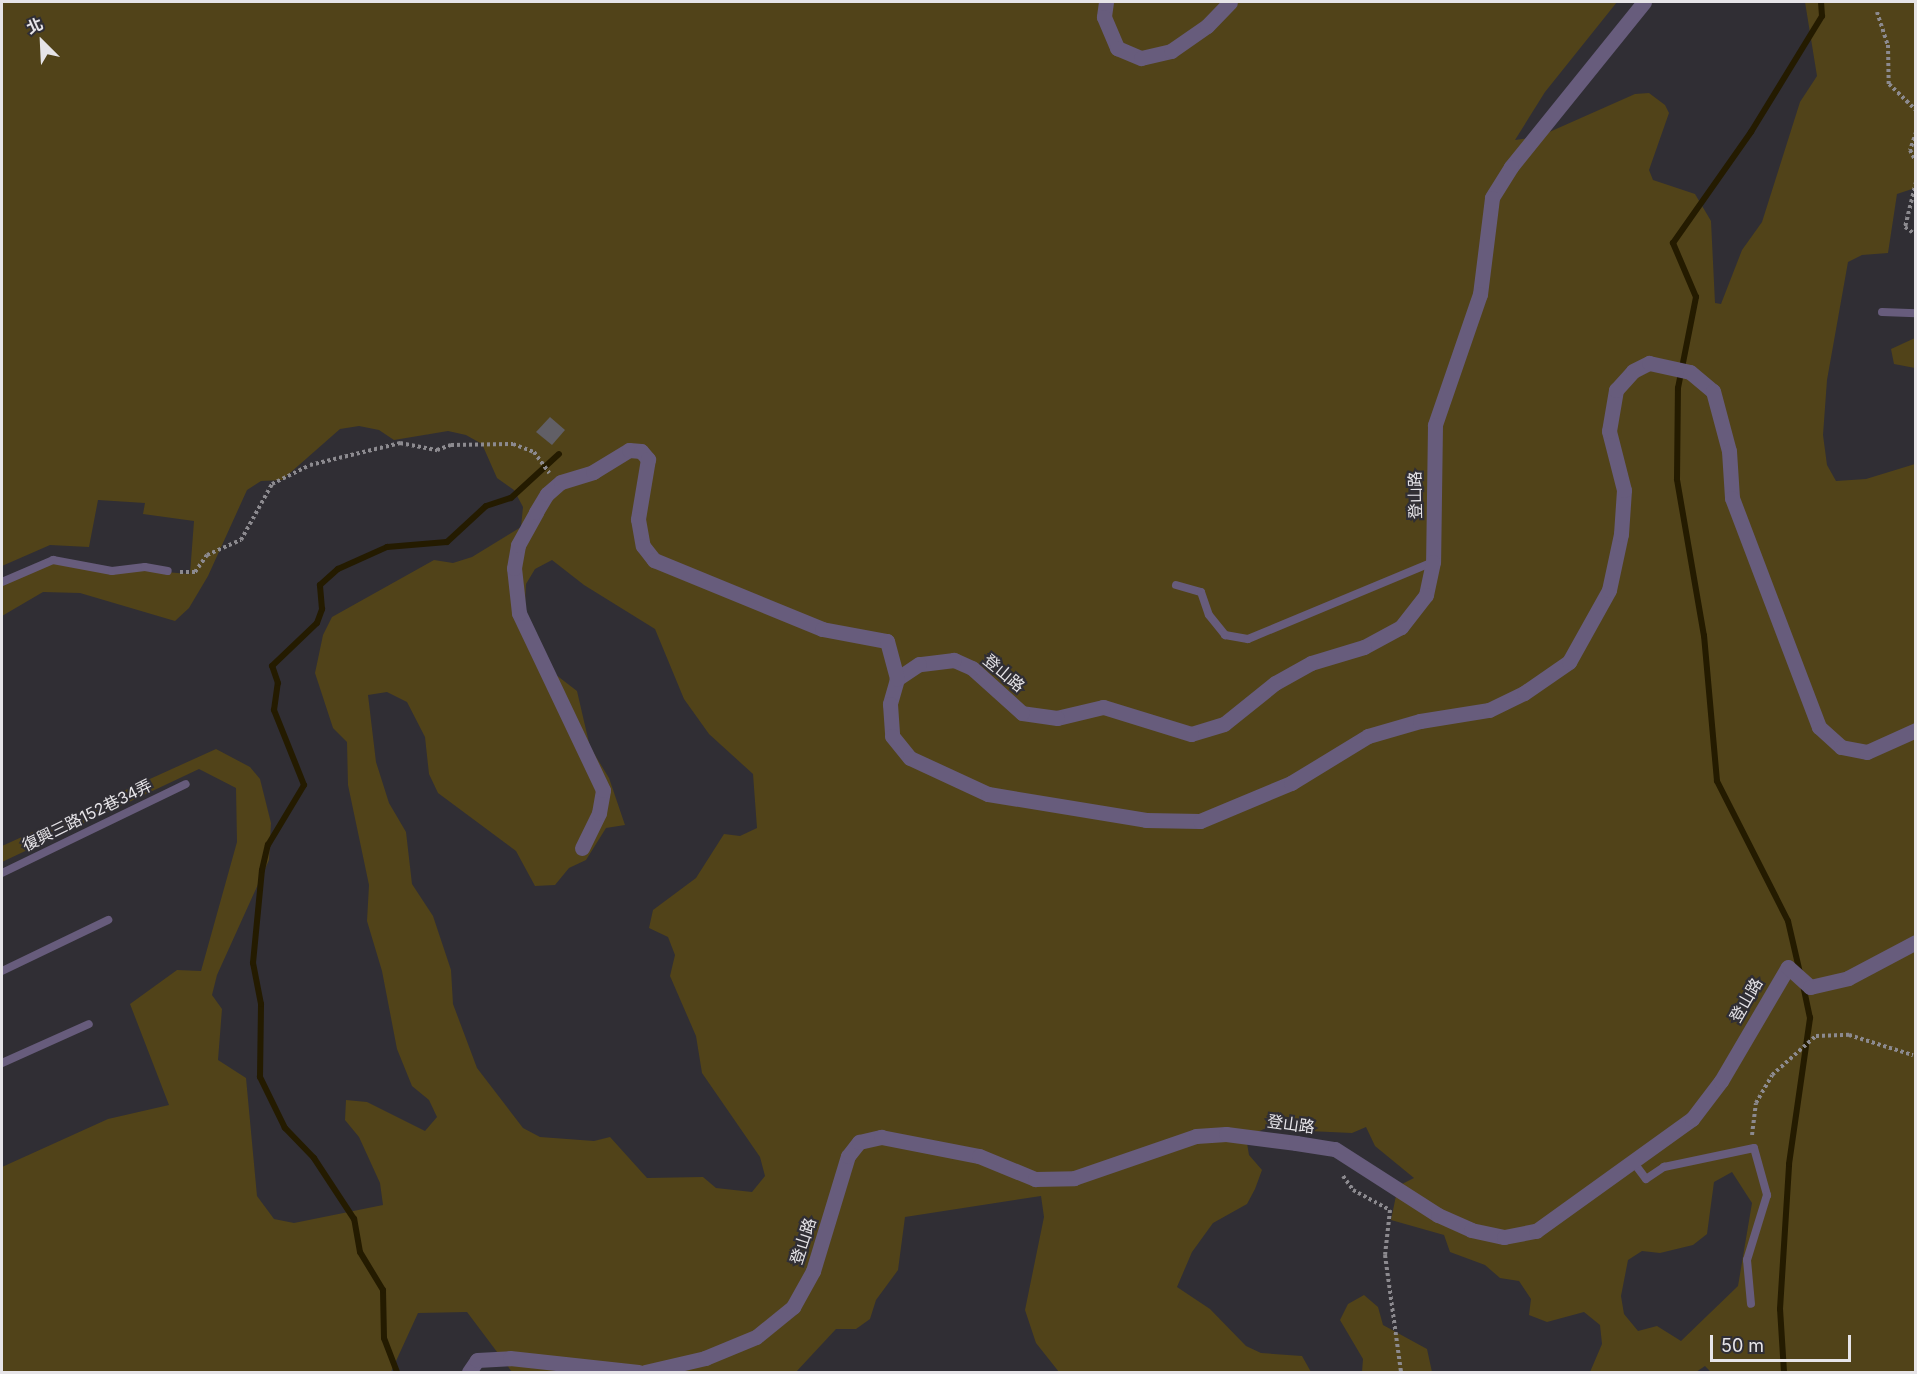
<!DOCTYPE html>
<html>
<head>
<meta charset="utf-8">
<style>
	body { margin:0 }
	#map { position:relative; width:1917px; height:1374px; overflow:hidden; background:#302e34; font-family:Inter,"Noto Sans TC",sans-serif }
	div>[style] { position:absolute }
	[style*='--x'] { left:calc(var(--x)*1px); top:calc(var(--y)*1px); width:calc(var(--w)*1px); rotate:calc(var(--a)*1deg) }
	.green>* { inset:0; background:#514319 }
	.stream>* { height:6px; margin:-3px; padding:0 3px; transform-origin:3px; border-radius:3px; background:#241b00 }
	.building>* { inset:0; background:#615f66 }
	.path>* { height:4px; margin-top:-2px; transform-origin:0; background:repeating-linear-gradient(90deg,#8c8a8f 0 3px,transparent 0 6px) }
	.lane>* { height:8px; margin:-4px; padding:0 4px; transform-origin:4px; border-radius:4px; background:#675c7c }
	.street>* { height:15px; margin:-7.5px; padding:0 7.5px; transform-origin:7.5px; border-radius:7.5px; background:#675c7c }
	span { translate:-50% -50%; white-space:nowrap; text-align:center; line-height:1.15; -webkit-text-stroke:4.5px #302e34; paint-order:stroke }
	.street-label { font-size:16px; color:#e6e4e8 }
	.frame { position:absolute; inset:0; border:3px solid #e6e4e8; pointer-events:none }
	.north { position:absolute; left:12px; top:12px; width:60px; height:60px; -webkit-text-stroke:4px #302e34; paint-order:stroke; rotate:336deg; font-size:16px; font-weight:700; line-height:24px; text-align:center; color:#e6e4e8 }
	.north::after { content:''; display:block; margin:auto; width:21px; height:27px; background:#e6e4e8; clip-path:polygon(50% 0,100% 100%,50% 72%,0 100%) }
	.scale { position:absolute; left:1710px; top:1335px; width:141px; height:27px; box-sizing:border-box; border:3px solid #e6e4e8; border-top:0; padding-left:8px; font-size:18px; line-height:21px; white-space:nowrap; color:#e6e4e8; -webkit-text-stroke:4px #302e34; paint-order:stroke }
</style>
</head>
<body>
<div id="map">
	<div class="green">
		<i style="clip-path:polygon(evenodd,2px 2px,1617px 2px,1545px 92px,1515px 140px,1538px 137px,1635px 94px,1649px 93px,1665px 105px,1669px 113px,1649px 170px,1653px 180px,1695px 194px,1711px 221px,1715px 303px,1721px 304px,1742px 250px,1762px 222px,1800px 102px,1817px 76px,1805px 2px,1915px 2px,1915px 188px,1897px 194px,1888px 253px,1862px 255px,1848px 262px,1827px 380px,1823px 435px,1827px 465px,1836px 481px,1866px 479px,1915px 464px,1915px 1372px,1711px 1372px,1705px 1366px,1696px 1372px,1590px 1372px,1602px 1344px,1600px 1325px,1584px 1312px,1547px 1322px,1529px 1315px,1531px 1299px,1519px 1281px,1500px 1278px,1485px 1265px,1450px 1252px,1444px 1235px,1391px 1220px,1398px 1186px,1414px 1178px,1375px 1146px,1366px 1127px,1352px 1133px,1264px 1129px,1246px 1137px,1249px 1155px,1262px 1170px,1255px 1189px,1247px 1204px,1213px 1223px,1192px 1252px,1177px 1287px,1210px 1309px,1246px 1346px,1261px 1353px,1302px 1356px,1311px 1372px,1059px 1372px,1036px 1343px,1025px 1310px,1044px 1217px,1041px 1196px,905px 1217px,898px 1270px,876px 1300px,870px 1319px,856px 1329px,836px 1329px,796px 1372px,512px 1372px,467px 1312px,418px 1313px,391px 1372px,2px 1372px,2px 1167px,108px 1119px,169px 1105px,130px 1004px,177px 970px,201px 971px,237px 842px,236px 788px,199px 769px,2px 862px,2px 846px,216px 749px,250px 767px,260px 779px,271px 823px,269px 860px,217px 975px,212px 995px,222px 1009px,218px 1060px,246px 1078px,257px 1196px,274px 1219px,294px 1223px,383px 1205px,380px 1183px,359px 1137px,345px 1120px,346px 1100px,367px 1102px,425px 1131px,437px 1117px,429px 1100px,412px 1086px,397px 1049px,382px 971px,367px 921px,369px 885px,348px 785px,347px 742px,333px 728px,315px 673px,323px 635px,332px 617px,434px 560px,453px 563px,472px 557px,521px 527px,523px 507px,514px 490px,497px 478px,482px 444px,466px 435px,448px 431px,394px 440px,379px 430px,359px 426px,340px 429px,282px 480px,261px 481px,247px 490px,208px 576px,189px 608px,175px 621px,80px 593px,43px 592px,2px 616px,2px 585px,54px 563px,190px 574px,194px 521px,143px 514px,145px 503px,98px 500px,89px 547px,50px 545px,2px 566px,2px 2px,552px 560px,584px 585px,655px 629px,684px 699px,709px 734px,753px 774px,757px 828px,740px 836px,724px 834px,696px 878px,653px 910px,649px 928px,668px 937px,675px 955px,670px 976px,696px 1036px,702px 1073px,760px 1157px,765px 1176px,752px 1192px,716px 1188px,703px 1177px,647px 1178px,610px 1137px,594px 1141px,540px 1137px,523px 1128px,477px 1068px,453px 1004px,451px 970px,433px 916px,412px 884px,406px 832px,389px 803px,376px 762px,368px 695px,387px 692px,407px 702px,425px 737px,429px 774px,438px 793px,516px 851px,535px 886px,555px 885px,569px 868px,586px 860px,606px 828px,625px 825px,609px 778px,590px 747px,577px 691px,551px 671px,524px 623px,526px 584px,535px 569px,552px 560px,2px 2px,1732px 1172px,1752px 1203px,1738px 1286px,1681px 1341px,1657px 1326px,1638px 1331px,1624px 1314px,1621px 1296px,1628px 1260px,1642px 1251px,1660px 1253px,1693px 1245px,1707px 1234px,1714px 1182px,1732px 1172px)"></i>
		<i style="clip-path:polygon(1915px 338px,1915px 368px,1894px 364px,1891px 349px)"></i>
		<i style="clip-path:polygon(1364px 1295px,1378px 1307px,1383px 1325px,1427px 1349px,1432px 1372px,1362px 1372px,1363px 1359px,1340px 1320px,1348px 1304px)"></i>
	</div>
	<div class="stream">
		<i style="--x:1800;--y:973;--w:53;--a:-103"></i>
		<i style="--x:1788;--y:921;--w:157;--a:-116.9"></i>
		<i style="--x:1717;--y:781;--w:146;--a:-95.1"></i>
		<i style="--x:1704;--y:636;--w:159;--a:-99.8"></i>
		<i style="--x:1677;--y:479;--w:91;--a:-89.4"></i>
		<i style="--x:1678;--y:388;--w:93;--a:-78.8"></i>
		<i style="--x:1696;--y:297;--w:59;--a:-113.1"></i>
		<i style="--x:1673;--y:243;--w:136;--a:-54.9"></i>
		<i style="--x:1751;--y:132;--w:136;--a:-58.5"></i>
		<i style="--x:1822;--y:16;--w:14;--a:-94"></i>
		<i style="--x:397;--y:1372;--w:36;--a:-111"></i>
		<i style="--x:384;--y:1338;--w:48;--a:-91.2"></i>
		<i style="--x:383;--y:1290;--w:44;--a:-121.2"></i>
		<i style="--x:360;--y:1252;--w:34;--a:-100"></i>
		<i style="--x:354;--y:1219;--w:73;--a:-123.3"></i>
		<i style="--x:314;--y:1158;--w:42;--a:-134"></i>
		<i style="--x:285;--y:1128;--w:57;--a:-116.1"></i>
		<i style="--x:260;--y:1077;--w:73;--a:-89.2"></i>
		<i style="--x:261;--y:1004;--w:42;--a:-101"></i>
		<i style="--x:253;--y:963;--w:93;--a:-84.5"></i>
		<i style="--x:262;--y:870;--w:26;--a:-77"></i>
		<i style="--x:268;--y:845;--w:70;--a:-59"></i>
		<i style="--x:304;--y:785;--w:81;--a:-111.8"></i>
		<i style="--x:274;--y:710;--w:27;--a:-82"></i>
		<i style="--x:278;--y:683;--w:18;--a:-109"></i>
		<i style="--x:272;--y:666;--w:62;--a:-43.7"></i>
		<i style="--x:317;--y:623;--w:15;--a:-70"></i>
		<i style="--x:322;--y:609;--w:24;--a:-95"></i>
		<i style="--x:320;--y:585;--w:24;--a:-42"></i>
		<i style="--x:338;--y:569;--w:54;--a:-24.2"></i>
		<i style="--x:387;--y:547;--w:60;--a:-4.8"></i>
		<i style="--x:447;--y:542;--w:53;--a:-42.7"></i>
		<i style="--x:486;--y:506;--w:26;--a:-18"></i>
		<i style="--x:511;--y:498;--w:65;--a:-42.5"></i>
		<i style="--x:1784;--y:1372;--w:63;--a:-93.6"></i>
		<i style="--x:1780;--y:1309;--w:145;--a:-86.4"></i>
		<i style="--x:1789;--y:1164;--w:148;--a:-81.8"></i>
		<i style="--x:1810;--y:1018;--w:34;--a:-102"></i>
	</div>
	<div class="building">
		<i style="clip-path:polygon(550px 417px,565px 430px,552px 445px,536px 432px)"></i>
	</div>
	<div class="path">
		<i style="--x:1877;--y:12;--w:35;--a:72"></i>
		<i style="--x:1888;--y:45;--w:39;--a:89"></i>
		<i style="--x:1889;--y:84;--w:37;--a:44"></i>
		<i style="--x:1916;--y:132;--w:19;--a:108"></i>
		<i style="--x:1910;--y:150;--w:13;--a:63"></i>
		<i style="--x:1916;--y:182;--w:46;--a:103.7"></i>
		<i style="--x:1905;--y:227;--w:14;--a:36"></i>
		<i style="--x:180;--y:572;--w:15;--a:0"></i>
		<i style="--x:195;--y:572;--w:21;--a:-55"></i>
		<i style="--x:207;--y:555;--w:37;--a:-24"></i>
		<i style="--x:241;--y:540;--w:64;--a:-61"></i>
		<i style="--x:272;--y:484;--w:42;--a:-26.6"></i>
		<i style="--x:310;--y:465;--w:93;--a:-13.7"></i>
		<i style="--x:400;--y:443;--w:38;--a:11"></i>
		<i style="--x:437;--y:450;--w:15;--a:-20"></i>
		<i style="--x:451;--y:445;--w:62;--a:-0.9"></i>
		<i style="--x:513;--y:444;--w:22;--a:21"></i>
		<i style="--x:534;--y:452;--w:26;--a:54"></i>
		<i style="--x:1752;--y:1135;--w:32;--a:-83"></i>
		<i style="--x:1756;--y:1103;--w:32;--a:-60"></i>
		<i style="--x:1772;--y:1075;--w:59;--a:-41.6"></i>
		<i style="--x:1816;--y:1036;--w:33;--a:-2"></i>
		<i style="--x:1849;--y:1035;--w:67;--a:17.4"></i>
		<i style="--x:1343;--y:1176;--w:17;--a:54"></i>
		<i style="--x:1353;--y:1190;--w:42;--a:28.4"></i>
		<i style="--x:1390;--y:1210;--w:45;--a:96.3"></i>
		<i style="--x:1385;--y:1255;--w:118;--a:82.2"></i>
	</div>
	<div class="lane">
		<i style="--x:1882;--y:312;--w:34;--a:2"></i>
		<i style="--x:2;--y:582;--w:56;--a:-23.3"></i>
		<i style="--x:53;--y:560;--w:60;--a:10.6"></i>
		<i style="--x:112;--y:571;--w:33;--a:-7"></i>
		<i style="--x:145;--y:567;--w:23;--a:10"></i>
		<i style="--x:1176;--y:585;--w:26;--a:16"></i>
		<i style="--x:1201;--y:592;--w:24;--a:71"></i>
		<i style="--x:1209;--y:615;--w:26;--a:51"></i>
		<i style="--x:1225;--y:635;--w:23;--a:10"></i>
		<i style="--x:1248;--y:639;--w:200;--a:-22.6"></i>
		<i style="--x:2;--y:873;--w:204;--a:-25.8"></i>
		<i style="--x:2;--y:971;--w:118;--a:-25.7"></i>
		<i style="--x:2;--y:1063;--w:95;--a:-24.1"></i>
		<i style="--x:1634;--y:1163;--w:20;--a:53"></i>
		<i style="--x:1646;--y:1179;--w:22;--a:-34"></i>
		<i style="--x:1664;--y:1167;--w:92;--a:-11.9"></i>
		<i style="--x:1754;--y:1148;--w:49;--a:74.5"></i>
		<i style="--x:1767;--y:1195;--w:68;--a:107.1"></i>
		<i style="--x:1747;--y:1260;--w:44;--a:84.8"></i>
	</div>
	<div class="street">
		<i style="--x:1106;--y:2;--w:15;--a:98"></i>
		<i style="--x:1104;--y:17;--w:34;--a:67"></i>
		<i style="--x:1117;--y:48;--w:26;--a:23"></i>
		<i style="--x:1141;--y:58;--w:31;--a:-13"></i>
		<i style="--x:1171;--y:51;--w:44;--a:-34.8"></i>
		<i style="--x:1207;--y:26;--w:33;--a:-46"></i>
		<i style="--x:1644;--y:2;--w:212;--a:128.9"></i>
		<i style="--x:1511;--y:167;--w:36;--a:122"></i>
		<i style="--x:1492;--y:198;--w:97;--a:97.1"></i>
		<i style="--x:1480;--y:294;--w:139;--a:109"></i>
		<i style="--x:1435;--y:425;--w:137;--a:90.8"></i>
		<i style="--x:1433;--y:562;--w:34;--a:102"></i>
		<i style="--x:1426;--y:595;--w:41;--a:128"></i>
		<i style="--x:1401;--y:627;--w:42;--a:151.6"></i>
		<i style="--x:1364;--y:647;--w:55;--a:163.2"></i>
		<i style="--x:1311;--y:663;--w:41;--a:150.9"></i>
		<i style="--x:1275;--y:683;--w:65;--a:141.2"></i>
		<i style="--x:1224;--y:724;--w:34;--a:163"></i>
		<i style="--x:1191;--y:734;--w:92;--a:-162.9"></i>
		<i style="--x:1103;--y:707;--w:47;--a:166.6"></i>
		<i style="--x:1057;--y:718;--w:35;--a:-172"></i>
		<i style="--x:1022;--y:713;--w:67;--a:-138"></i>
		<i style="--x:972;--y:668;--w:20;--a:-156"></i>
		<i style="--x:954;--y:660;--w:35;--a:173"></i>
		<i style="--x:919;--y:664;--w:27;--a:146"></i>
		<i style="--x:897;--y:679;--w:26;--a:106"></i>
		<i style="--x:890;--y:704;--w:32;--a:86"></i>
		<i style="--x:892;--y:736;--w:28;--a:51"></i>
		<i style="--x:910;--y:758;--w:86;--a:24.8"></i>
		<i style="--x:988;--y:794;--w:160;--a:9.3"></i>
		<i style="--x:1146;--y:820;--w:54;--a:1.1"></i>
		<i style="--x:1200;--y:821;--w:99;--a:-22.7"></i>
		<i style="--x:1291;--y:783;--w:90;--a:-31.4"></i>
		<i style="--x:1368;--y:736;--w:54;--a:-16.1"></i>
		<i style="--x:1420;--y:721;--w:70;--a:-9.1"></i>
		<i style="--x:1489;--y:710;--w:39;--a:-26"></i>
		<i style="--x:1524;--y:693;--w:55;--a:-34.6"></i>
		<i style="--x:1569;--y:662;--w:82;--a:-60.9"></i>
		<i style="--x:1609;--y:590;--w:57;--a:-77.9"></i>
		<i style="--x:1621;--y:534;--w:44;--a:-86.1"></i>
		<i style="--x:1624;--y:490;--w:61;--a:-104.3"></i>
		<i style="--x:1609;--y:431;--w:42;--a:-80.3"></i>
		<i style="--x:1616;--y:390;--w:25;--a:-48"></i>
		<i style="--x:1633;--y:371;--w:18;--a:-27"></i>
		<i style="--x:1649;--y:363;--w:42;--a:12.4"></i>
		<i style="--x:1690;--y:372;--w:30;--a:40"></i>
		<i style="--x:1713;--y:391;--w:62;--a:75.1"></i>
		<i style="--x:1729;--y:451;--w:47;--a:86.3"></i>
		<i style="--x:1732;--y:498;--w:245;--a:69.2"></i>
		<i style="--x:1819;--y:727;--w:30;--a:42"></i>
		<i style="--x:1841;--y:747;--w:26;--a:11"></i>
		<i style="--x:1867;--y:752;--w:54;--a:-24.2"></i>
		<i style="--x:582;--y:848;--w:39;--a:-64"></i>
		<i style="--x:599;--y:813;--w:23;--a:-80"></i>
		<i style="--x:603;--y:790;--w:196;--a:-115.4"></i>
		<i style="--x:519;--y:613;--w:45;--a:-96.3"></i>
		<i style="--x:514;--y:568;--w:23;--a:-80"></i>
		<i style="--x:518;--y:545;--w:38;--a:-61"></i>
		<i style="--x:536;--y:512;--w:21;--a:-59"></i>
		<i style="--x:547;--y:494;--w:18;--a:-41"></i>
		<i style="--x:561;--y:482;--w:34;--a:-17"></i>
		<i style="--x:593;--y:472;--w:42;--a:-31.4"></i>
		<i style="--x:629;--y:450;--w:12;--a:5"></i>
		<i style="--x:641;--y:451;--w:11;--a:49"></i>
		<i style="--x:648;--y:459;--w:61;--a:99.5"></i>
		<i style="--x:638;--y:519;--w:27;--a:80"></i>
		<i style="--x:643;--y:546;--w:18;--a:52"></i>
		<i style="--x:654;--y:560;--w:182;--a:22.3"></i>
		<i style="--x:822;--y:629;--w:66;--a:10.5"></i>
		<i style="--x:887;--y:641;--w:39;--a:75"></i>
		<i style="--x:469;--y:1372;--w:14;--a:-56"></i>
		<i style="--x:477;--y:1360;--w:33;--a:-3"></i>
		<i style="--x:510;--y:1358;--w:129;--a:6.2"></i>
		<i style="--x:645;--y:1372;--w:62;--a:-13.1"></i>
		<i style="--x:705;--y:1358;--w:55;--a:-22.4"></i>
		<i style="--x:756;--y:1337;--w:48;--a:-39"></i>
		<i style="--x:793;--y:1307;--w:41;--a:-60.9"></i>
		<i style="--x:813;--y:1271;--w:120;--a:-73.1"></i>
		<i style="--x:848;--y:1156;--w:18;--a:-52"></i>
		<i style="--x:859;--y:1142;--w:23;--a:-13"></i>
		<i style="--x:881;--y:1137;--w:100;--a:11"></i>
		<i style="--x:979;--y:1156;--w:61;--a:22.3"></i>
		<i style="--x:1035;--y:1179;--w:39;--a:-1"></i>
		<i style="--x:1074;--y:1178;--w:129;--a:-19"></i>
		<i style="--x:1196;--y:1136;--w:30;--a:-4"></i>
		<i style="--x:1226;--y:1134;--w:71;--a:7.3"></i>
		<i style="--x:1296;--y:1143;--w:39;--a:9"></i>
		<i style="--x:1335;--y:1149;--w:122;--a:32.7"></i>
		<i style="--x:1438;--y:1215;--w:36;--a:24"></i>
		<i style="--x:1471;--y:1230;--w:34;--a:12"></i>
		<i style="--x:1504;--y:1237;--w:33;--a:-11"></i>
		<i style="--x:1536;--y:1231;--w:192;--a:-35.7"></i>
		<i style="--x:1692;--y:1119;--w:48;--a:-52.7"></i>
		<i style="--x:1721;--y:1081;--w:132;--a:-59.6"></i>
		<i style="--x:1788;--y:967;--w:30;--a:42"></i>
		<i style="--x:1810;--y:987;--w:39;--a:-13"></i>
		<i style="--x:1848;--y:978;--w:77;--a:-27.9"></i>
	</div>
	<div class="street-label">
		<span style="left:1415px;top:495px;rotate:-91deg">登山路</span>
		<span style="left:1004px;top:673px;rotate:40deg">登山路</span>
		<span style="left:87px;top:815px;rotate:-26deg">復興三路152巷34弄</span>
		<span style="left:1746px;top:1000px;rotate:-60deg">登山路</span>
		<span style="left:1291px;top:1124px;rotate:8deg">登山路</span>
		<span style="left:803px;top:1241px;rotate:-72deg">登山路</span>
	</div>
	<div class="frame"></div>
	<div class="north">北</div>
	<div class="scale">50 m</div>
</div>
</body>
</html>
